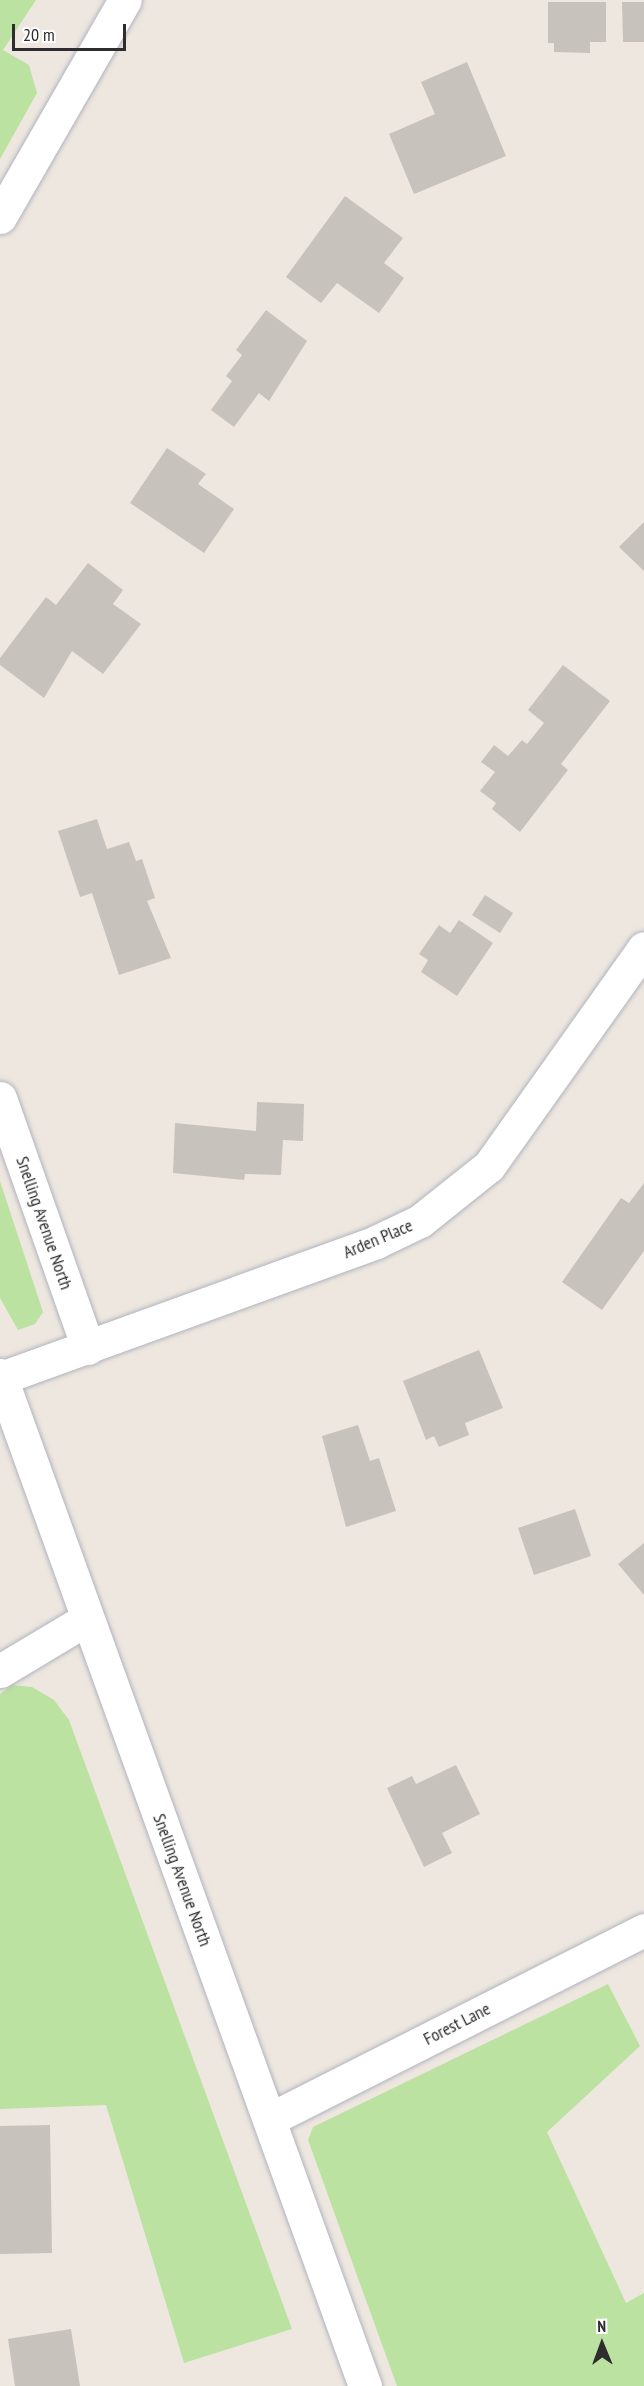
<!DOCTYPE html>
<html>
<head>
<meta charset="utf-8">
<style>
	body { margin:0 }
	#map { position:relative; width:644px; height:2386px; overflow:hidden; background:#eee7e0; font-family:"PT Sans Narrow",sans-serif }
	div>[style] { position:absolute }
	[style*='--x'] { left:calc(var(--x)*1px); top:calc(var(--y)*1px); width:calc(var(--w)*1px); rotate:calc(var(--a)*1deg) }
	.green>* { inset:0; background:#bbe2a0 }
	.building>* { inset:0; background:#c7c2bc }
	.roads { filter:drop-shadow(0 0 2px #b1b4bd) drop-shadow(0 0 2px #b1b4bd) }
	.minor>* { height:33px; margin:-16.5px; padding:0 16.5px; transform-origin:16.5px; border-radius:16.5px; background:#fff }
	span { translate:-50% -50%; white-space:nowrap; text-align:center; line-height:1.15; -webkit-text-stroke:5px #fff; paint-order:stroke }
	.street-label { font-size:18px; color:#2d2d2d }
	.north { position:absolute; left:572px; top:2314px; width:60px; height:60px; -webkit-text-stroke:4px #fff; paint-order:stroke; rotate:359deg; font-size:16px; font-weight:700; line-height:24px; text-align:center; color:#2d2d2d }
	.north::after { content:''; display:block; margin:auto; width:21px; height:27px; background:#2d2d2d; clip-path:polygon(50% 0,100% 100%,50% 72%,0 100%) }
	.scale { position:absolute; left:12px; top:24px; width:114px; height:27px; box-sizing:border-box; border:3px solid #2d2d2d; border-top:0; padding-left:8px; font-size:18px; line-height:21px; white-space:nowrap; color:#2d2d2d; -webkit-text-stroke:4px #fff; paint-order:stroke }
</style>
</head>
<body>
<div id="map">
	<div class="green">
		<i style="clip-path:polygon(0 0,36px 0,3px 50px,29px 65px,37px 93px,0 159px)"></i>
		<i style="clip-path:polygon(0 1181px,43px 1312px,35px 1324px,18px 1330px,0 1298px)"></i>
		<i style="clip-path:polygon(12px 1685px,32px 1687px,54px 1700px,69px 1720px,292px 2329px,184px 2363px,106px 2105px,0 2109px,0 1694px)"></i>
		<i style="clip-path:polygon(608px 1984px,640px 2046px,547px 2132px,626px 2303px,644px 2293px,644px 2386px,397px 2386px,308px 2140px,313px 2127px)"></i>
	</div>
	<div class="building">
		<i style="clip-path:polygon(548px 2px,606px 2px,606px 42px,590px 42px,590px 53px,554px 52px,554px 43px,548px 43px)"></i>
		<i style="clip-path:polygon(622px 2px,644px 2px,644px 42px,623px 42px)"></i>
		<i style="clip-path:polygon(467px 62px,506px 156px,414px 194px,389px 134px,435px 114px,421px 82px)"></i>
		<i style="clip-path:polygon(345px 196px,403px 238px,384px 263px,404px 278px,379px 313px,337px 283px,321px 303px,286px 277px)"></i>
		<i style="clip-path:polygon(266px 310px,307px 341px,269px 401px,259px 393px,234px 427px,211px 410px,232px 381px,226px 376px,242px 355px,236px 350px)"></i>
		<i style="clip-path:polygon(167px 448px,206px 474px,198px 484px,234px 509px,204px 553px,130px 503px)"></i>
		<i style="clip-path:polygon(644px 522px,644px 571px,619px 547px)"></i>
		<i style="clip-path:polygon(88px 563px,123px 590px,113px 604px,141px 624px,103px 674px,72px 651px,44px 698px,0 665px,0 658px,46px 597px,56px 605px)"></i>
		<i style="clip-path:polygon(563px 665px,610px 701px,561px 764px,568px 770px,520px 832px,492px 809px,496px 803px,480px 791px,495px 772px,481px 762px,494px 745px,508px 756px,522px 740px,527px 744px,544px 723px,528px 710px)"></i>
		<i style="clip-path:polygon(97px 819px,107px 849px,129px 842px,136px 861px,142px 859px,155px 898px,147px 901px,171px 958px,119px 975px,92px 893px,80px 897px,58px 831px)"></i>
		<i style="clip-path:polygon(485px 895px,513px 913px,500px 933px,472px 915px)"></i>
		<i style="clip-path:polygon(459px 920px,493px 943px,457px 996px,421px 972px,428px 960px,419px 954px,439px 925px,450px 933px)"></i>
		<i style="clip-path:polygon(257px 1102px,304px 1104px,303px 1141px,283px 1140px,281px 1175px,245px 1174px,244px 1180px,173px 1173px,175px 1123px,256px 1131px)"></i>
		<i style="clip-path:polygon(644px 1183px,644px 1251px,602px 1310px,562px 1282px,621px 1198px,629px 1203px)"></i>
		<i style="clip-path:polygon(479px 1350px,503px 1408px,465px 1423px,469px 1435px,439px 1447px,434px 1436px,426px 1440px,403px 1381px)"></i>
		<i style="clip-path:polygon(358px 1425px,370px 1461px,379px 1458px,396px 1511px,346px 1527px,322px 1436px)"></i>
		<i style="clip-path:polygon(575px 1509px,591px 1556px,534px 1575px,518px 1528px)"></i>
		<i style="clip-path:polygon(644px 1543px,644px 1595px,618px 1564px)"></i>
		<i style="clip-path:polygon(456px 1765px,480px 1814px,442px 1833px,452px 1853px,424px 1867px,387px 1788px,412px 1776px,416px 1784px)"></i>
		<i style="clip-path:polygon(50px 2125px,52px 2253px,0 2254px,0 2126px)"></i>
		<i style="clip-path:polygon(71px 2329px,80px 2386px,15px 2386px,8px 2339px)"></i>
	</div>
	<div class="roads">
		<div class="minor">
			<i style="--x:0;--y:217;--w:250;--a:-60.1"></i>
			<i style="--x:0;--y:1098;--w:265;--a:70.6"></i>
			<i style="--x:0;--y:1375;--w:1075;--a:70.15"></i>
			<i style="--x:1;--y:1378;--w:399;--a:-19.9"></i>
			<i style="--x:376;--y:1242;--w:49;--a:-25.5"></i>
			<i style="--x:420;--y:1221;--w:88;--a:-38.6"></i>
			<i style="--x:489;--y:1166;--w:267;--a:-54.6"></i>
			<i style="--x:0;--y:1671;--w:101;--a:-30.9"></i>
			<i style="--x:270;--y:2119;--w:419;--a:-26.8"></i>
		</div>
	</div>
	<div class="street-label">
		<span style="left:44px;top:1223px;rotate:71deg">Snelling Avenue North</span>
		<span style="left:378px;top:1239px;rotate:-23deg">Arden Place</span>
		<span style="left:182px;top:1880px;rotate:70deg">Snelling Avenue North</span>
		<span style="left:457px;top:2024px;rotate:-27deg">Forest Lane</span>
	</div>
	<div class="north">N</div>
	<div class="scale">20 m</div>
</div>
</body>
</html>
